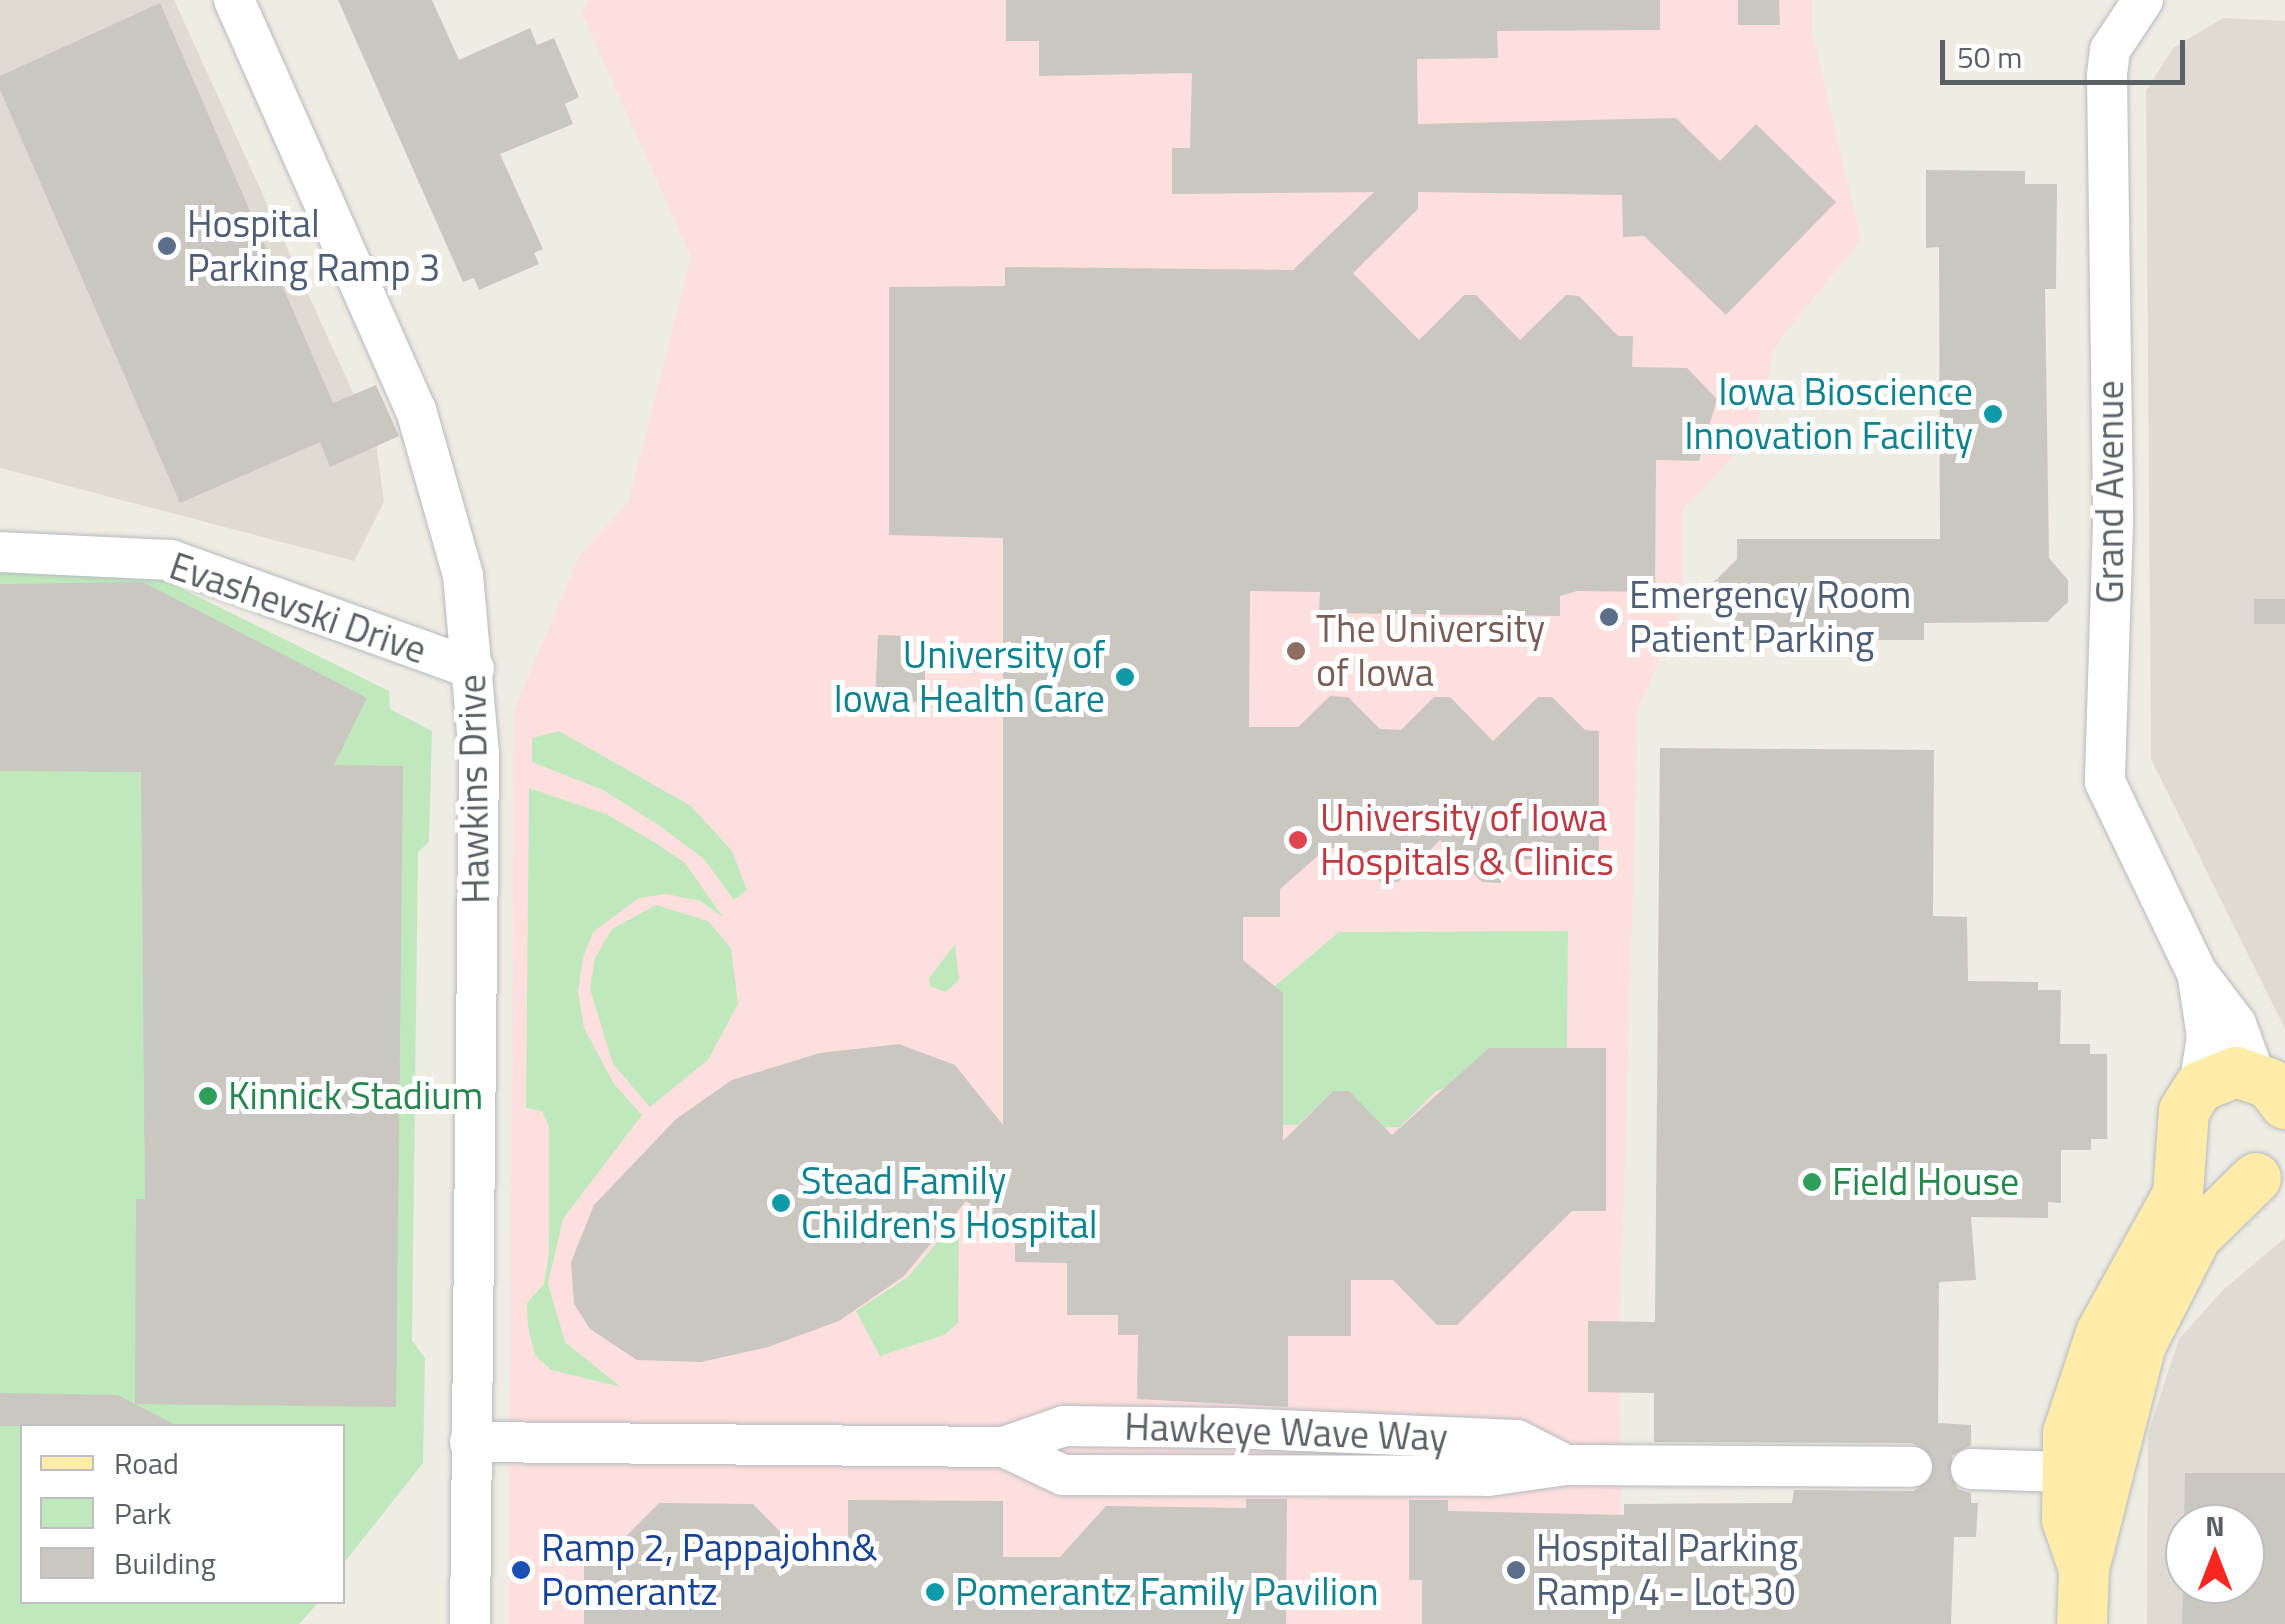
<!DOCTYPE html>
<html>
<head>
<meta charset="utf-8">
<style>
	body { margin:0 }
	#map { position:relative; width:2285px; height:1624px; overflow:hidden; background:#efece3; font-family:"Titillium Web",sans-serif }
	div>[style] { position:absolute }
	[style*='--x'] { left:calc(var(--x)*1px); top:calc(var(--y)*1px); width:calc(var(--w)*1px); rotate:calc(var(--a)*1deg) }
	.education>* { inset:0; background:#dfdbd2 }
	.medical>* { inset:0; background:#fddfde }
	.green>* { inset:0; background:#bfe9bd }
	.building>* { inset:0; background:#cac6c0 }
	.minor-tunnel>* { height:40px; margin-top:-20px; transform-origin:0; background:repeating-linear-gradient(90deg,#cac9c4 0 40px,transparent 0 60px) }
	.roads { filter:drop-shadow(0 0 2px #b6babe) drop-shadow(0 0 2px #b6babe) }
	.minor>* { height:40px; margin:-20px; padding:0 20px; transform-origin:20px; border-radius:20px; background:#fff }
	.major>* { height:50px; margin:-25px; padding:0 25px; transform-origin:25px; border-radius:25px; background:#ffeca8 }
	.dots>* { width:28px; height:28px; translate:-50% -50%; box-sizing:border-box; border:5px solid #fff; border-radius:50% }
	span { translate:-50% -50%; white-space:nowrap; text-align:center; line-height:1.15; -webkit-text-stroke:10px #fff; paint-order:stroke }
	.service-label { font-size:38px; color:#4e5e75 }
	.left { translate:0 -50%; text-align:left }
	.culture-label { font-size:38px; color:#0d838f }
	.right { translate:-100% -50%; text-align:right }
	.street-label { font-size:38px; color:#5b6065 }
	.education-label { font-size:38px; color:#785e54 }
	.health-label { font-size:38px; color:#be3a42 }
	.leisure-label { font-size:38px; color:#27864d }
	.transit-label { font-size:38px; color:#164399 }
	.legend { position:absolute; left:20px; top:1424px; width:325px; height:180px; box-sizing:border-box; background:#fff; border:2px solid #bdbfc1; margin:0; padding:12px 18px; list-style:none; font-size:30px; color:#5b6065 }
	.legend li { display:flex; align-items:center; gap:20px; height:50px }
	.legend b { width:50px; border:2px solid #bdbfc1 }
	.north { position:absolute; left:2165px; top:1504px; width:100px; height:100px; box-sizing:border-box; background:#fff; border:2px solid #bdbfc1; border-radius:50%; rotate:0deg; font-size:28px; font-weight:700; line-height:40px; text-align:center; color:#5b6065 }
	.north::after { content:''; display:block; margin:auto; width:35px; height:45px; background:#f82620; clip-path:polygon(50% 0,100% 100%,50% 72%,0 100%) }
	.scale { position:absolute; left:1940px; top:40px; width:245px; height:45px; box-sizing:border-box; border:5px solid #5b6065; border-top:0; padding-left:12px; font-size:30px; line-height:35px; white-space:nowrap; color:#5b6065; -webkit-text-stroke:8px #fff; paint-order:stroke }
</style>
</head>
<body>
<div id="map">
	<div class="education">
		<i style="clip-path:polygon(0 0,174px 0,376px 443px,384px 502px,354px 561px,0 468px)"></i>
		<i style="clip-path:polygon(2223px 18px,2285px 21px,2285px 1029px,2151px 759px,2146px 91px,2173px 48px)"></i>
		<i style="clip-path:polygon(evenodd,2285px 1238px,2285px 1624px,2147px 1624px,2148px 1433px,2179px 1339px,2223px 1290px,2285px 1238px,2185px 1524px,2245px 1524px,2245px 1584px,2185px 1584px,2185px 1524px)"></i>
	</div>
	<div class="medical">
		<i style="clip-path:polygon(589px 0,1812px 0,1812px 31px,1861px 240px,1774px 347px,1756px 433px,1682px 510px,1682px 609px,1638px 708px,1619px 1363px,1623px 1624px,509px 1624px,514px 711px,579px 557px,629px 501px,691px 257px,582px 13px)"></i>
	</div>
	<div class="green">
		<i style="clip-path:polygon(0 569px,146px 571px,389px 691px,390px 709px,432px 731px,429px 842px,418px 852px,412px 1341px,425px 1358px,423px 1463px,343px 1564px,342px 1426px,22px 1426px,22px 1602px,319px 1602px,299px 1624px,0 1624px)"></i>
		<i style="clip-path:polygon(559px 731px,691px 806px,732px 851px,747px 890px,734px 900px,704px 859px,657px 824px,603px 790px,532px 762px,532px 738px)"></i>
		<i style="clip-path:polygon(529px 788px,606px 814px,654px 842px,685px 863px,723px 917px,700px 901px,666px 894px,639px 898px,593px 932px,583px 958px,578px 991px,584px 1028px,614px 1084px,642px 1115px,563px 1219px,548px 1284px,565px 1342px,621px 1387px,551px 1370px,535px 1355px,528px 1327px,527px 1303px,544px 1284px,549px 1253px,549px 1127px,542px 1111px,526px 1108px)"></i>
		<i style="clip-path:polygon(656px 905px,708px 921px,731px 948px,738px 1004px,708px 1060px,650px 1107px,613px 1064px,590px 989px,595px 958px,612px 929px)"></i>
		<i style="clip-path:polygon(1568px 931px,1567px 1048px,1436px 1091px,1400px 1127px,1384px 1127px,1348px 1091px,1333px 1091px,1298px 1125px,1283px 1125px,1283px 994px,1275px 986px,1339px 932px)"></i>
		<i style="clip-path:polygon(955px 944px,959px 980px,946px 992px,930px 986px,929px 978px)"></i>
		<i style="clip-path:polygon(959px 1216px,958px 1323px,944px 1335px,880px 1356px,856px 1311px,908px 1277px)"></i>
	</div>
	<div class="building">
		<i style="clip-path:polygon(338px 0,432px 0,459px 60px,530px 28px,537px 45px,554px 38px,579px 97px,565px 104px,573px 124px,500px 154px,543px 249px,534px 253px,539px 264px,479px 290px,474px 278px,463px 282px)"></i>
		<i style="clip-path:polygon(1006px 0,1660px 0,1660px 30px,1497px 31px,1498px 58px,1417px 59px,1418px 124px,1676px 118px,1720px 161px,1756px 124px,1836px 202px,1726px 315px,1644px 236px,1623px 237px,1622px 195px,1418px 192px,1418px 209px,1353px 273px,1419px 340px,1464px 295px,1476px 295px,1520px 340px,1566px 295px,1579px 296px,1618px 336px,1633px 336px,1632px 367px,1687px 368px,1717px 399px,1699px 461px,1656px 460px,1655px 592px,1577px 591px,1560px 596px,1560px 616px,1319px 613px,1320px 592px,1250px 591px,1249px 727px,1298px 727px,1330px 696px,1348px 697px,1380px 729px,1401px 730px,1434px 697px,1450px 697px,1493px 741px,1538px 697px,1552px 697px,1585px 730px,1599px 731px,1599px 860px,1524px 859px,1500px 883px,1482px 882px,1440px 840px,1398px 882px,1380px 882px,1347px 848px,1327px 848px,1280px 889px,1280px 917px,1243px 917px,1243px 960px,1283px 993px,1283px 1141px,1333px 1091px,1349px 1091px,1392px 1135px,1489px 1048px,1606px 1048px,1606px 1211px,1572px 1211px,1457px 1325px,1437px 1325px,1393px 1280px,1351px 1280px,1351px 1336px,1288px 1336px,1288px 1407px,1137px 1399px,1138px 1335px,1118px 1335px,1118px 1315px,1067px 1315px,1067px 1263px,1015px 1262px,1015px 1236px,966px 1201px,904px 1276px,839px 1321px,768px 1347px,701px 1362px,637px 1360px,590px 1329px,574px 1304px,571px 1262px,594px 1205px,676px 1119px,732px 1080px,820px 1053px,899px 1044px,955px 1065px,1003px 1125px,1003px 538px,889px 535px,889px 287px,1005px 286px,1005px 267px,1293px 270px,1374px 192px,1172px 194px,1172px 148px,1190px 148px,1192px 73px,1039px 76px,1039px 41px,1006px 41px)"></i>
		<i style="clip-path:polygon(1738px 0,1779px 0,1780px 25px,1738px 25px)"></i>
		<i style="clip-path:polygon(160px 3px,333px 403px,376px 385px,399px 436px,330px 467px,320px 442px,180px 503px,0 90px,0 76px)"></i>
		<i style="clip-path:polygon(1926px 170px,2025px 171px,2025px 184px,2057px 184px,2056px 289px,2045px 289px,2049px 558px,2068px 580px,2068px 602px,2047px 622px,1924px 623px,1924px 640px,1738px 640px,1738px 622px,1705px 591px,1737px 559px,1737px 539px,1940px 539px,1939px 247px,1926px 248px)"></i>
		<i style="clip-path:polygon(143px 582px,367px 698px,334px 765px,403px 766px,396px 1407px,135px 1404px,136px 1199px,145px 1199px,141px 772px,0 771px,0 584px)"></i>
		<i style="clip-path:polygon(2254px 599px,2285px 599px,2285px 624px,2254px 624px)"></i>
		<i style="clip-path:polygon(878px 635px,911px 636px,911px 666px,925px 667px,925px 702px,875px 701px)"></i>
		<i style="clip-path:polygon(1660px 748px,1934px 750px,1933px 916px,1967px 917px,1968px 981px,2038px 982px,2038px 990px,2061px 990px,2060px 1044px,2090px 1044px,2090px 1054px,2107px 1054px,2107px 1139px,2091px 1139px,2091px 1150px,2061px 1150px,2061px 1203px,2048px 1202px,2048px 1218px,1971px 1217px,1976px 1280px,1939px 1282px,1938px 1423px,1971px 1425px,1971px 1445px,1951px 1456px,1947px 1469px,1958px 1489px,1971px 1493px,1971px 1503px,1978px 1503px,1976px 1537px,1954px 1537px,1951px 1624px,1422px 1624px,1422px 1580px,1409px 1580px,1409px 1500px,1448px 1500px,1448px 1511px,1624px 1515px,1624px 1504px,1792px 1503px,1794px 1490px,1913px 1491px,1932px 1480px,1936px 1468px,1932px 1454px,1912px 1443px,1654px 1442px,1654px 1393px,1588px 1392px,1588px 1321px,1655px 1322px)"></i>
		<i style="clip-path:polygon(0 1393px,118px 1395px,177px 1426px,0 1426px)"></i>
		<i style="clip-path:polygon(2185px 1473px,2285px 1473px,2285px 1624px,2182px 1624px,2183px 1584px,2245px 1584px,2245px 1524px,2184px 1524px)"></i>
		<i style="clip-path:polygon(1246px 1499px,1287px 1499px,1286px 1624px,584px 1624px,584px 1554px,608px 1554px,659px 1503px,753px 1504px,804px 1556px,848px 1556px,848px 1500px,1003px 1501px,1003px 1557px,1060px 1557px,1106px 1506px,1246px 1508px)"></i>
	</div>
	<div class="minor-tunnel">
		<i style="--x:1912;--y:1467;--w:59;--a:1.9"></i>
	</div>
	<div class="roads">
		<div class="minor">
			<i style="--x:234;--y:0;--w:449;--a:66.1"></i>
			<i style="--x:416;--y:410;--w:172;--a:74.1"></i>
			<i style="--x:463;--y:575;--w:179;--a:84.9"></i>
			<i style="--x:479;--y:753;--w:871;--a:90.59"></i>
			<i style="--x:2143;--y:0;--w:60;--a:123.4"></i>
			<i style="--x:2110;--y:50;--w:26;--a:97"></i>
			<i style="--x:2107;--y:76;--w:446;--a:89.2"></i>
			<i style="--x:2113;--y:522;--w:260;--a:91.8"></i>
			<i style="--x:2105;--y:782;--w:212;--a:64.3"></i>
			<i style="--x:2197;--y:973;--w:64;--a:52.6"></i>
			<i style="--x:2236;--y:1024;--w:55;--a:69.9"></i>
			<i style="--x:0;--y:552;--w:171;--a:2.7"></i>
			<i style="--x:171;--y:560;--w:322;--a:19.8"></i>
			<i style="--x:2198;--y:977;--w:61;--a:81.5"></i>
			<i style="--x:2207;--y:1037;--w:51;--a:99.1"></i>
			<i style="--x:470;--y:1442;--w:534;--a:0.54"></i>
			<i style="--x:1004;--y:1447;--w:64;--a:-19.3"></i>
			<i style="--x:1064;--y:1426;--w:168;--a:0.7"></i>
			<i style="--x:1232;--y:1428;--w:285;--a:2.4"></i>
			<i style="--x:1517;--y:1440;--w:55;--a:27"></i>
			<i style="--x:1004;--y:1447;--w:65;--a:25.4"></i>
			<i style="--x:1063;--y:1475;--w:425;--a:0.1"></i>
			<i style="--x:1488;--y:1476;--w:79;--a:-8"></i>
			<i style="--x:1566;--y:1465;--w:346;--a:0.3"></i>
			<i style="--x:1971;--y:1469;--w:93;--a:1.8"></i>
		</div>
		<div class="major">
			<i style="--x:2084;--y:1569;--w:52;--a:-109.1"></i>
			<i style="--x:2067;--y:1520;--w:87;--a:-89.3"></i>
			<i style="--x:2068;--y:1433;--w:105;--a:-71.7"></i>
			<i style="--x:2101;--y:1333;--w:159;--a:-61"></i>
			<i style="--x:2178;--y:1194;--w:83;--a:-85.9"></i>
			<i style="--x:2184;--y:1111;--w:28;--a:-58"></i>
			<i style="--x:2199;--y:1087;--w:40;--a:-22"></i>
			<i style="--x:2236;--y:1072;--w:36;--a:19"></i>
			<i style="--x:2270;--y:1084;--w:25;--a:53"></i>
			<i style="--x:2082;--y:1624;--w:55;--a:-87.9"></i>
			<i style="--x:2084;--y:1569;--w:229;--a:-75.8"></i>
			<i style="--x:2140;--y:1347;--w:123;--a:-63"></i>
			<i style="--x:2196;--y:1237;--w:84;--a:-44.5"></i>
		</div>
	</div>
	<div class="dots">
		<i style="left:167px;top:246px;background:#5c6f8a"></i>
		<i style="left:1993px;top:414px;background:#0f9aa8"></i>
		<i style="left:1609px;top:617px;background:#5c6f8a"></i>
		<i style="left:1296px;top:651px;background:#8d6e63"></i>
		<i style="left:1125px;top:677px;background:#0f9aa8"></i>
		<i style="left:1298px;top:840px;background:#e0444e"></i>
		<i style="left:208px;top:1096px;background:#2e9e5b"></i>
		<i style="left:1812px;top:1182px;background:#2e9e5b"></i>
		<i style="left:781px;top:1203px;background:#0f9aa8"></i>
		<i style="left:521px;top:1570px;background:#1a4fb4"></i>
		<i style="left:1516px;top:1570px;background:#5c6f8a"></i>
		<i style="left:935px;top:1592px;background:#0f9aa8"></i>
	</div>
	<div class="service-label">
		<span class="left" style="left:187px;top:246px">Hospital<br>Parking Ramp 3</span>
		<span class="left" style="left:1629px;top:617px">Emergency Room<br>Patient Parking</span>
		<span class="left" style="left:1536px;top:1570px">Hospital Parking<br>Ramp 4 - Lot 30</span>
	</div>
	<div class="culture-label">
		<span class="right" style="left:1973px;top:414px">Iowa Bioscience<br>Innovation Facility</span>
		<span class="right" style="left:1105px;top:677px">University of<br>Iowa Health Care</span>
		<span class="left" style="left:801px;top:1203px">Stead Family<br>Children's Hospital</span>
		<span class="left" style="left:955px;top:1592px">Pomerantz Family Pavilion</span>
	</div>
	<div class="street-label">
		<span style="left:2110px;top:492px;rotate:-90deg">Grand Avenue</span>
		<span style="left:298px;top:608px;rotate:19deg">Evashevski Drive</span>
		<span style="left:474px;top:789px;rotate:-91deg">Hawkins Drive</span>
		<span style="left:1286px;top:1432px;rotate:2deg">Hawkeye Wave Way</span>
	</div>
	<div class="education-label">
		<span class="left" style="left:1316px;top:651px">The University<br>of Iowa</span>
	</div>
	<div class="health-label">
		<span class="left" style="left:1320px;top:840px">University of Iowa<br>Hospitals &amp; Clinics</span>
	</div>
	<div class="leisure-label">
		<span class="left" style="left:228px;top:1096px">Kinnick Stadium</span>
		<span class="left" style="left:1832px;top:1182px">Field House</span>
	</div>
	<div class="transit-label">
		<span class="left" style="left:541px;top:1570px">Ramp 2, Pappajohn&amp;<br>Pomerantz</span>
	</div>
	<ul class="legend">
	<li><b style="height:12px;background:#ffeca8"></b>Road</li>
	<li><b style="height:28px;background:#bfe9bd"></b>Park</li>
	<li><b style="height:28px;background:#cac6c0"></b>Building</li>
	</ul>
	<div class="north">N</div>
	<div class="scale">50 m</div>
</div>
</body>
</html>
